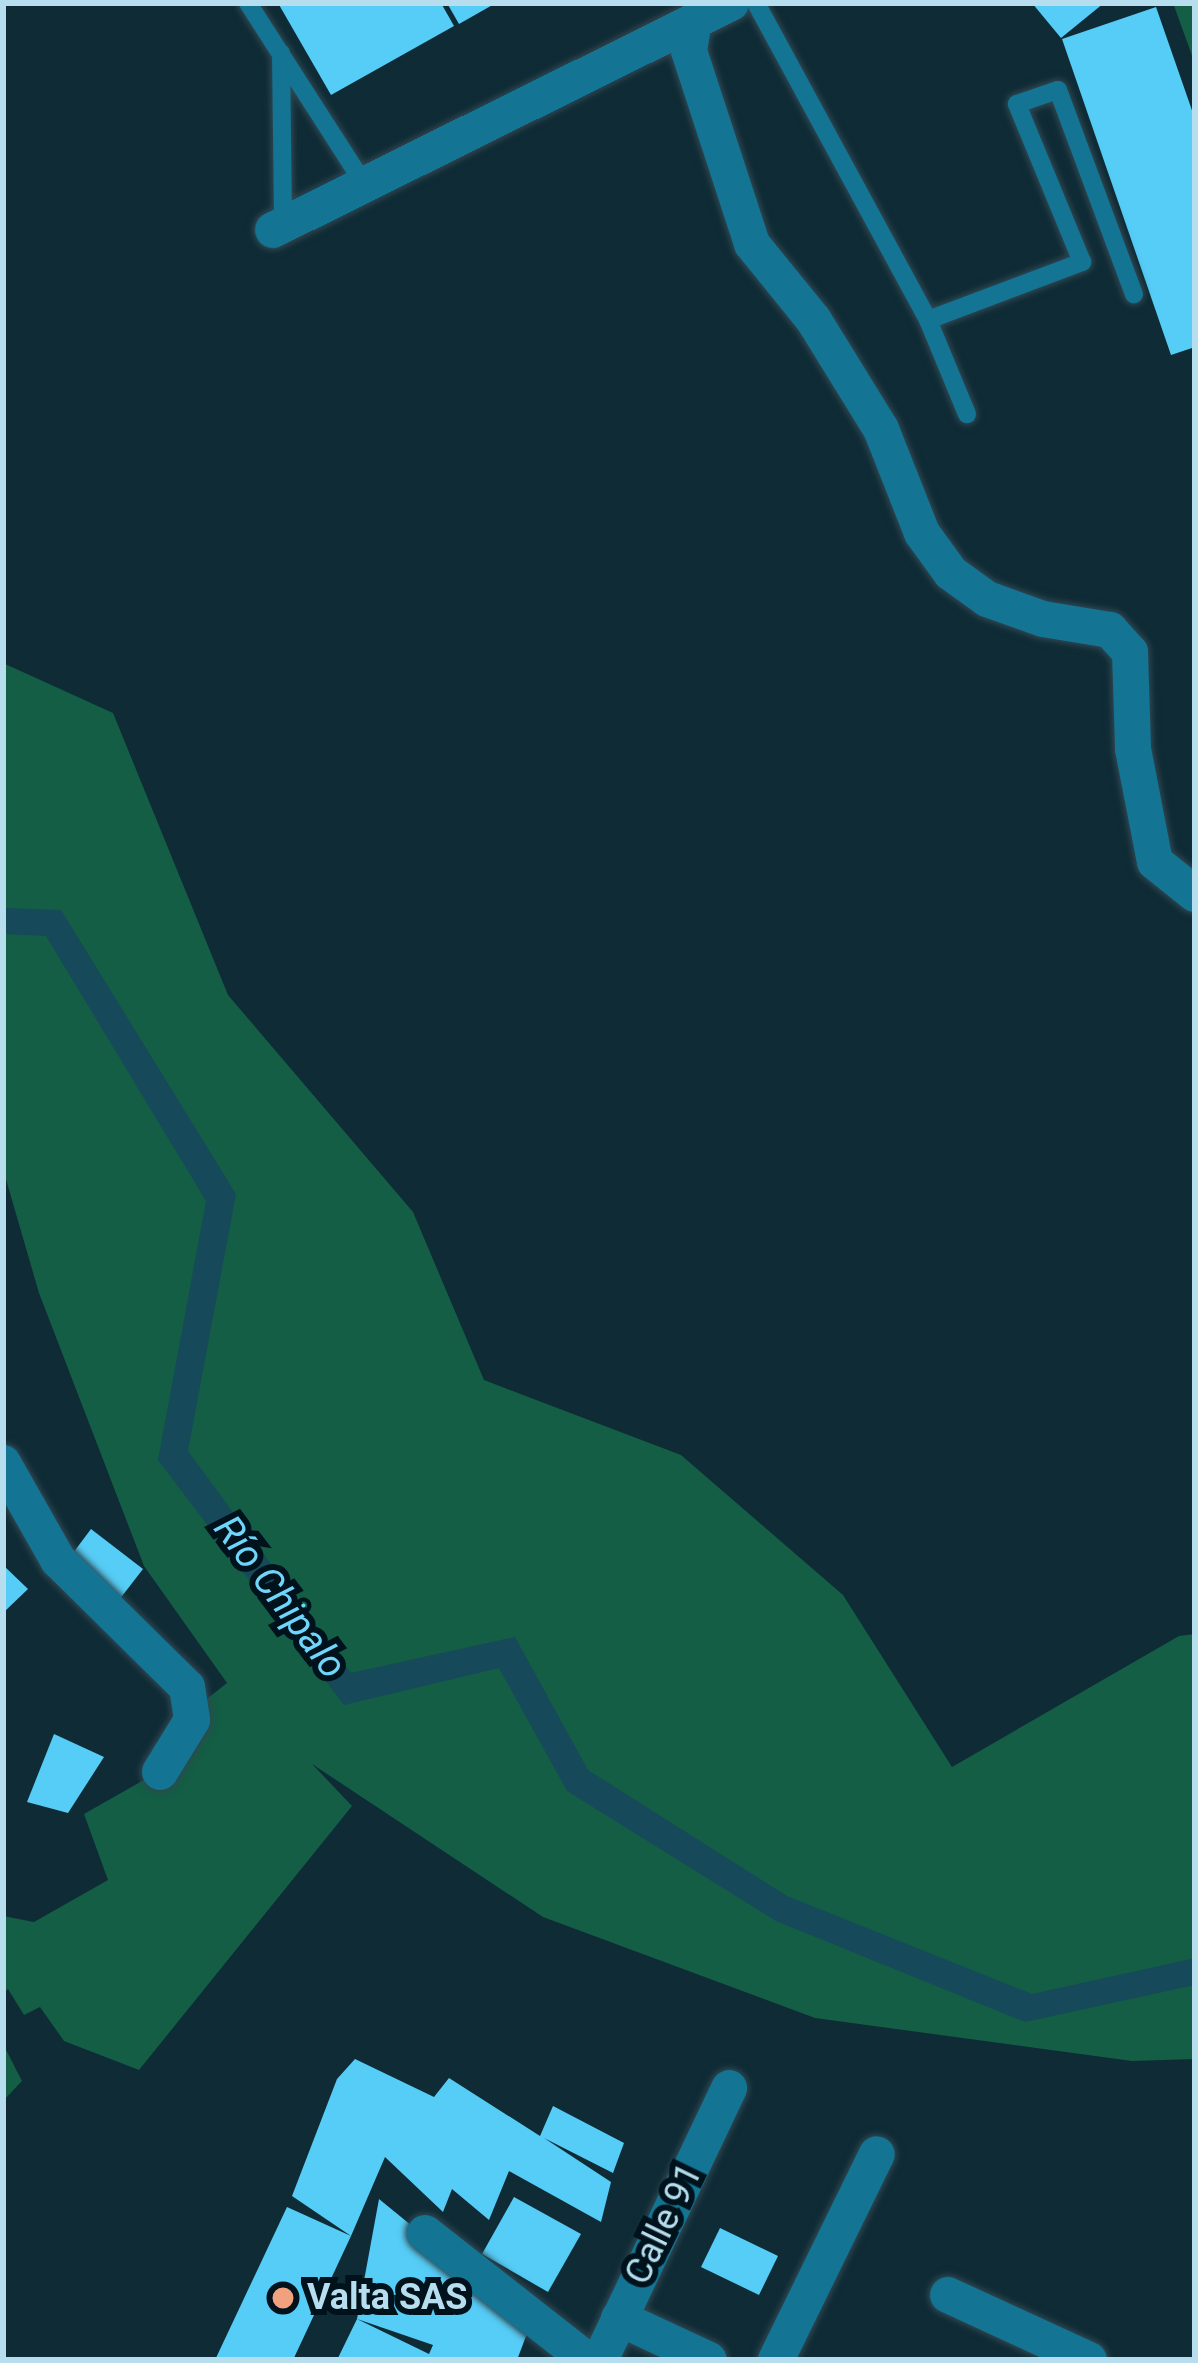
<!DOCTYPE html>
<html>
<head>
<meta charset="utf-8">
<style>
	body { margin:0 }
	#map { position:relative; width:1198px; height:2363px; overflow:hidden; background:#0f2b35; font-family:Roboto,sans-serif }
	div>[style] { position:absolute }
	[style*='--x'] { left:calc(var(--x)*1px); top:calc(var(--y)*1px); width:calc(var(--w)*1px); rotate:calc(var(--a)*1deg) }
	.green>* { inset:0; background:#135e44 }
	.water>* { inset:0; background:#16495a }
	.building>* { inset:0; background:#56cdf6 }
	.roads { filter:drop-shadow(0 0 3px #2f4853) drop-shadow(0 0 3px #2f4853) }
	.lane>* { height:18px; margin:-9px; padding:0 9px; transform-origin:9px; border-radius:9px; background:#137593 }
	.street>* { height:36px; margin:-18px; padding:0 18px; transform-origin:18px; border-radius:18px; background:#137593 }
	.dots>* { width:33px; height:33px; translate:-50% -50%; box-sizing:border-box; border:6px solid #00131c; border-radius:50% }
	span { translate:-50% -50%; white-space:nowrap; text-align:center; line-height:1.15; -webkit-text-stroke:12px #00131c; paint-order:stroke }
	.street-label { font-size:36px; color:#b6deee }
	.poi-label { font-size:36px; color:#b6deee; font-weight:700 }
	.left { translate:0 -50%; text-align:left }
	.water-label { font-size:39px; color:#6fd5fa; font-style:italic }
	.frame { position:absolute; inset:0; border:6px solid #b6deee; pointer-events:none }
</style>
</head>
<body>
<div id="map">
	<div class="green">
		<i style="clip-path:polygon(1173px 3px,1195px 3px,1195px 64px)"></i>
		<i style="clip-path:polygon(3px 663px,113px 713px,228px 995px,413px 1212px,484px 1380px,681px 1455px,843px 1595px,952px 1767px,1179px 1636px,1195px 1634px,1195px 2059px,1132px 2061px,815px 2018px,543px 1917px,312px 1764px,352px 1806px,139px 2070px,64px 2041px,40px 2007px,24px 2015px,8px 1989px,3px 1993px,3px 1916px,34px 1922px,108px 1880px,84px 1814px,149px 1777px,185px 1716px,227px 1683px,144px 1566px,39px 1293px,3px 1169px)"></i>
		<i style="clip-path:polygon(3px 2044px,22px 2081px,3px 2101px)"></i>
	</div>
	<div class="water">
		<i style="clip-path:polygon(3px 908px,61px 910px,236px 1194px,188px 1451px,351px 1673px,515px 1637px,588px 1770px,787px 1896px,1032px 1994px,1195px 1958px,1195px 1985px,1025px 2022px,776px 1921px,567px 1791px,499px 1668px,344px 1705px,158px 1460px,206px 1201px,46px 936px,3px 934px)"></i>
	</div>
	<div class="building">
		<i style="clip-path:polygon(278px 3px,441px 3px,454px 26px,331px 95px)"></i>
		<i style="clip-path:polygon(447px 3px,496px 3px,459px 24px)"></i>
		<i style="clip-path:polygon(1032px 3px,1104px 3px,1061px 38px)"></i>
		<i style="clip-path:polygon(1156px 7px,1195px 119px,1195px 347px,1171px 355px,1062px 39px)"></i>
		<i style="clip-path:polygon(91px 1529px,143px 1569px,119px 1600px,67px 1561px)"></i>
		<i style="clip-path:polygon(3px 1565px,28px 1589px,3px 1613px)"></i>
		<i style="clip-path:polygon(54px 1734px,104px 1757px,68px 1813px,27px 1802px)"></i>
		<i style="clip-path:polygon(355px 2059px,434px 2097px,449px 2078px,540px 2136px,553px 2106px,624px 2143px,613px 2173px,544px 2138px,611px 2182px,601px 2222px,509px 2171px,489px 2220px,452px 2189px,443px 2212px,385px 2157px,351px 2236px,293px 2360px,215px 2360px,287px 2207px,351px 2236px,292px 2196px,337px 2079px)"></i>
		<i style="clip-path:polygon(514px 2197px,581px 2234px,548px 2292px,482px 2254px)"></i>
		<i style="clip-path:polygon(evenodd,379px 2199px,531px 2323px,517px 2360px,337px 2360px,357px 2319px,379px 2199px,357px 2319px,433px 2345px,429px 2354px,357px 2319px)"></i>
		<i style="clip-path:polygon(720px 2228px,778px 2256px,759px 2295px,701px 2267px)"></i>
	</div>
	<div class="roads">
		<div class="lane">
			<i style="--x:248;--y:3;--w:216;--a:57.3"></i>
			<i style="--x:756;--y:3;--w:361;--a:61.5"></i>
			<i style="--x:928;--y:320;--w:165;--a:-20.6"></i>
			<i style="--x:1082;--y:262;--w:171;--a:-112.4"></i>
			<i style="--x:1017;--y:104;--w:43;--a:-18.9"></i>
			<i style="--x:1058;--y:90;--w:218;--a:69.6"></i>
			<i style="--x:281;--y:53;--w:172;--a:89.3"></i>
			<i style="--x:928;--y:320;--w:102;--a:67.5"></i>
		</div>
		<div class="street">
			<i style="--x:693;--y:26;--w:25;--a:99"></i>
			<i style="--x:689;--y:51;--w:203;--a:71.9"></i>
			<i style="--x:752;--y:244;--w:97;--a:50.9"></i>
			<i style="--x:813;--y:319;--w:129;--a:58.3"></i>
			<i style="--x:881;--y:429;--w:112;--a:68.5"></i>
			<i style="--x:922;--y:533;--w:49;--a:54.1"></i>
			<i style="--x:951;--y:573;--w:44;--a:35.8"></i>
			<i style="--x:987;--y:599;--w:59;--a:19.7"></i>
			<i style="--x:1043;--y:619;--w:68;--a:9.3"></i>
			<i style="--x:1110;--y:630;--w:30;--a:48"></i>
			<i style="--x:1130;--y:652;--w:97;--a:88.2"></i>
			<i style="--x:1133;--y:749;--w:115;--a:79"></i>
			<i style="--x:1155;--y:862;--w:51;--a:38.7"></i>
			<i style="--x:273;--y:230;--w:511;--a:-26.36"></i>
			<i style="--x:3;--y:1463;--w:112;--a:60.4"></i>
			<i style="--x:58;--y:1560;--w:181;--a:44.6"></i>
			<i style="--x:187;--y:1687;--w:33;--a:81"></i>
			<i style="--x:192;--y:1720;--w:61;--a:121.6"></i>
			<i style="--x:425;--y:2233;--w:206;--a:38.1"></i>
			<i style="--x:948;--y:2295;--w:155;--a:24.7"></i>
			<i style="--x:619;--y:2318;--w:99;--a:25"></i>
			<i style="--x:600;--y:2360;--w:301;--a:-64.6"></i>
			<i style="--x:776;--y:2360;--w:229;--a:-63.9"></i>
		</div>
	</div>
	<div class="dots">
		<i style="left:283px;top:2298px;background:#f1a17d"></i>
	</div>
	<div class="street-label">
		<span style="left:664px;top:2224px;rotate:-64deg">Calle 91</span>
	</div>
	<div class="poi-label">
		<span class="left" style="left:307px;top:2298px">Valta SAS</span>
	</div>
	<div class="water-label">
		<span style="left:280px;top:1597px;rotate:53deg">Río Chipalo</span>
	</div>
	<div class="frame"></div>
</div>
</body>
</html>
